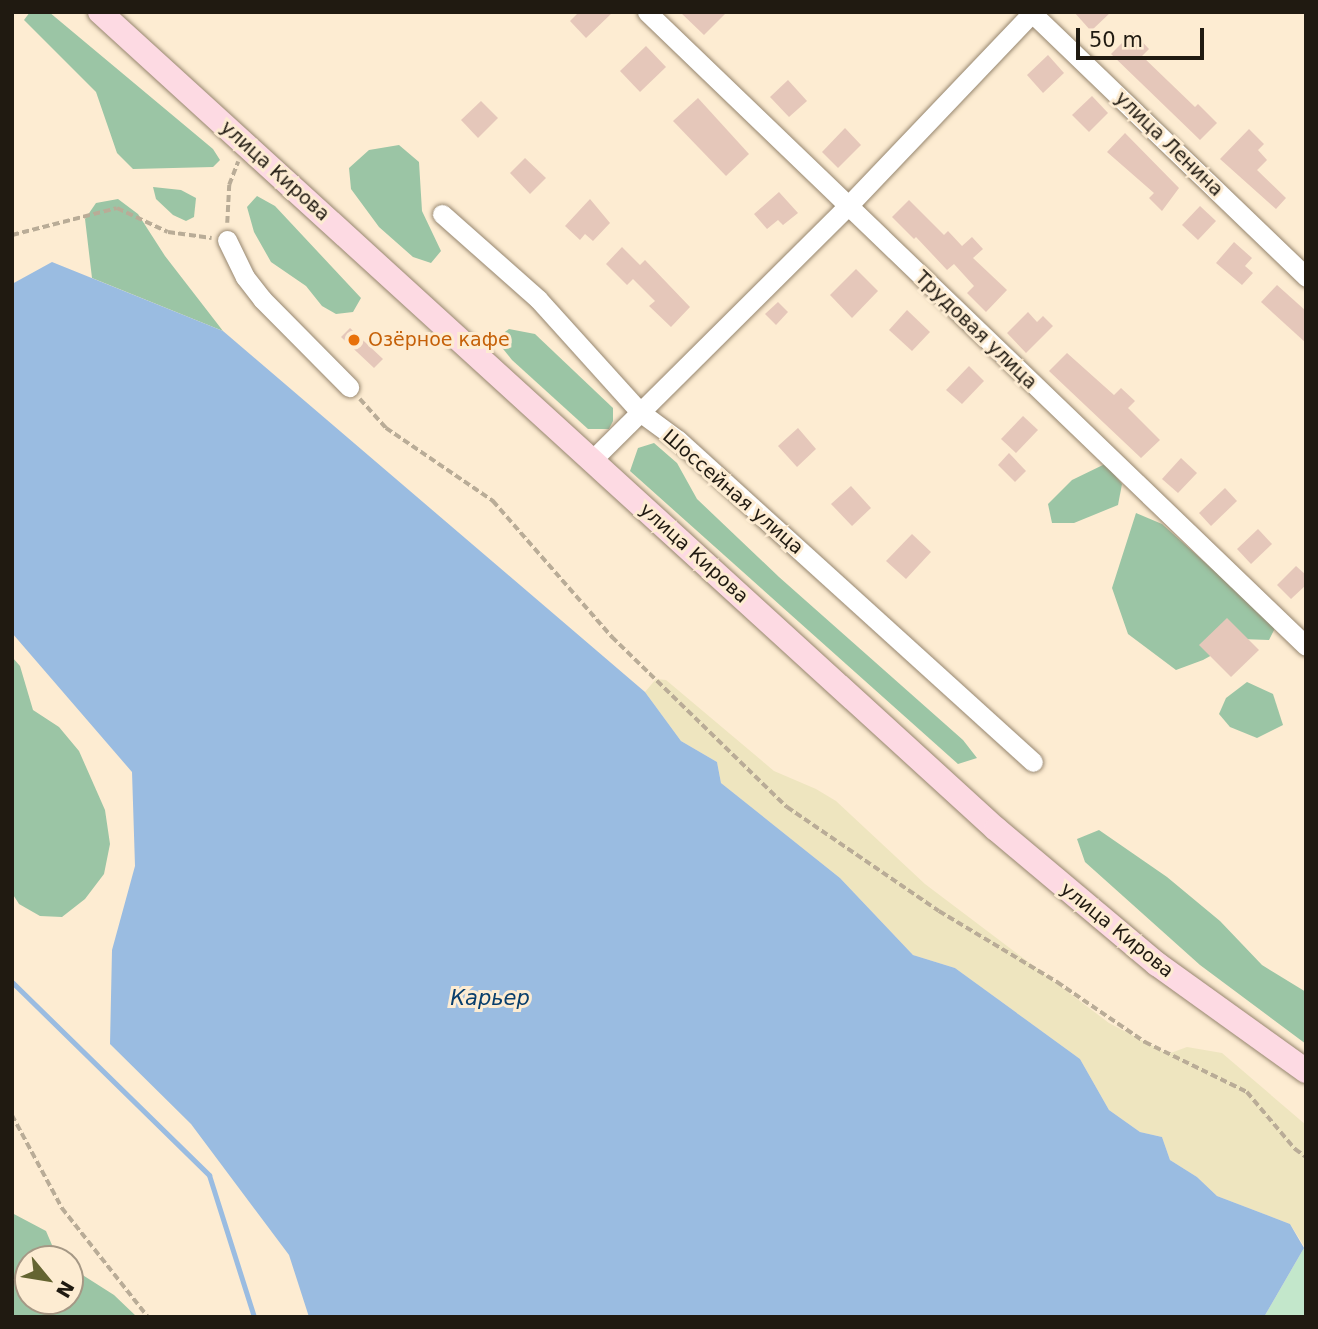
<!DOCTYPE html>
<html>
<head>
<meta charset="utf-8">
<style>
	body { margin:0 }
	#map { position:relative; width:1318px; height:1329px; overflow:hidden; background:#fdecd2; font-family:"DejaVu Sans",sans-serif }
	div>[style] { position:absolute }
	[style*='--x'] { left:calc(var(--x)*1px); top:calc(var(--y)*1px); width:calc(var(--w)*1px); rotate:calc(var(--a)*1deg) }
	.green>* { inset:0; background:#c3e7cb }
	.forest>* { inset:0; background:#9bc5a5 }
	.sand>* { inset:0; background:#eee5bf }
	.water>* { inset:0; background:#9abce1 }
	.stream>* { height:5px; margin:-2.5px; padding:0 2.5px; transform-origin:2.5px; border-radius:2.5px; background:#9abce1 }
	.building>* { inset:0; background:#e5c7ba }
	.path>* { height:3.5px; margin-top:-1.75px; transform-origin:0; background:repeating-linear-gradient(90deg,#b9ac97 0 7px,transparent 0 10.5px) }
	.roads { filter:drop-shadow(0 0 2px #96866f) drop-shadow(0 0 2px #96866f) }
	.minor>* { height:19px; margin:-9.5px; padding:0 9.5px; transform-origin:9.5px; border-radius:9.5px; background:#fff }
	.major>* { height:24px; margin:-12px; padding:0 12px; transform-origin:12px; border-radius:12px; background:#fddae3 }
	.dots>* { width:19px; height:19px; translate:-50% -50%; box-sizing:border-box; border:4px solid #fdecd2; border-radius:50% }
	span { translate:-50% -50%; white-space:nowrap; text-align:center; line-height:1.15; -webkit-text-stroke:6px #fdecd2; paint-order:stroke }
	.street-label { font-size:19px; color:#201a11 }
	.food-label { font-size:19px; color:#c56008 }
	.left { translate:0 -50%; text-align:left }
	.water-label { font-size:21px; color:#083e6c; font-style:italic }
	.frame { position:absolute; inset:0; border:14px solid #201a11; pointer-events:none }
	.north { position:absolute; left:14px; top:1245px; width:70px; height:70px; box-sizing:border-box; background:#fdecd2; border:2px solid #a59885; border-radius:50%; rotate:120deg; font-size:19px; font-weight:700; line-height:28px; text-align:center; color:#201a11 }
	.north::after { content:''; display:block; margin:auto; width:24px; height:32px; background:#646431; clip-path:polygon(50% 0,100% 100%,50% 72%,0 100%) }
	.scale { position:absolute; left:1076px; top:28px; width:128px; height:32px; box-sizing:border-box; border:4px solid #201a11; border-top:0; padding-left:9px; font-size:21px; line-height:24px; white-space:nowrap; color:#201a11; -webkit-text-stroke:5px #fdecd2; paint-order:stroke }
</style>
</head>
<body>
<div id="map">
	<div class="green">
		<i style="clip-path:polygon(1304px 1248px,1306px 1317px,1264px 1317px)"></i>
	</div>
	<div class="forest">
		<i style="clip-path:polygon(30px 12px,49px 12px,213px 149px,220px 160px,213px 167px,133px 169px,117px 153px,96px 92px,24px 20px)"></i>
		<i style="clip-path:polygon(399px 145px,419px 162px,422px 211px,441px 251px,431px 263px,413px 257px,379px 227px,351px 189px,349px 168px,369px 150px)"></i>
		<i style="clip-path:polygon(153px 187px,181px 190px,196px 198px,194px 217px,186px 221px,173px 215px,156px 199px)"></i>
		<i style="clip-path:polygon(257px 196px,275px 206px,361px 298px,353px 312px,336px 314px,322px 306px,306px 286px,271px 262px,254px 232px,247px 207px)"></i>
		<i style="clip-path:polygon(118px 199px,138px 214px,165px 256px,223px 331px,92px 278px,85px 219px,96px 203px)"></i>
		<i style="clip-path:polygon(509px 329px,535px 334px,613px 408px,613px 421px,609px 429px,588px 429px,512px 360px,495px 339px)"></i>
		<i style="clip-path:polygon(654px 443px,677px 463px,697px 499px,779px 577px,963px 740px,977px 758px,958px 764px,630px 471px,638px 448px)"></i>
		<i style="clip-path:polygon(1105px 464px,1122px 484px,1118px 505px,1074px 523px,1052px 523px,1048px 504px,1072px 480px)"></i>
		<i style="clip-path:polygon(1136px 513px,1162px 524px,1276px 626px,1269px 640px,1241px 639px,1203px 660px,1176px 670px,1128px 634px,1112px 588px)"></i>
		<i style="clip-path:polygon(12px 657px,20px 666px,33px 710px,59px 727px,79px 751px,105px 810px,110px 844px,104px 874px,85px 899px,62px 917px,40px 916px,19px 904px,12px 893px)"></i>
		<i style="clip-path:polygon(1247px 682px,1273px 694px,1283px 725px,1257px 738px,1230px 727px,1219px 714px,1226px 698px)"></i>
		<i style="clip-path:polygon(1099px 830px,1167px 877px,1220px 921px,1262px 965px,1306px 992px,1306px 1044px,1200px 965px,1085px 862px,1077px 839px)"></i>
		<i style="clip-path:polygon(12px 1213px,46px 1231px,58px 1259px,28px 1259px,28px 1301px,70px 1301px,70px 1267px,114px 1295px,137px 1317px,12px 1317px)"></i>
	</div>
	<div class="sand">
		<i style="clip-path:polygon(656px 679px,666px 680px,774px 771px,816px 789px,836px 801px,925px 884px,1109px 1023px,1168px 1054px,1187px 1047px,1222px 1053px,1306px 1125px,1306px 1249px,1290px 1224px,1217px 1196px,1197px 1177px,1170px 1160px,1162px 1137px,1140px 1132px,1109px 1110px,1080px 1059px,955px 968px,913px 955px,840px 878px,721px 783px,717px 762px,681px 741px,645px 692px)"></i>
	</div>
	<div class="water">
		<i style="clip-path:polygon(52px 262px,223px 331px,645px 692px,681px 741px,717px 762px,721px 783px,840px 878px,913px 955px,955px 968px,1080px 1059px,1109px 1110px,1140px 1132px,1162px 1137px,1170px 1160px,1197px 1177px,1217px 1196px,1290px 1224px,1304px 1248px,1264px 1317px,309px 1317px,289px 1255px,191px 1124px,110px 1044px,112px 950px,135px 866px,132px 772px,12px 633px,12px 284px)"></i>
	</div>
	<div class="stream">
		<i style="--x:12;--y:982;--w:276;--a:44.4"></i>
		<i style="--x:209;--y:1175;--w:149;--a:72.4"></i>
	</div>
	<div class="building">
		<i style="clip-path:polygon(579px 12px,613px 12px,586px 38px,570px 21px)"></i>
		<i style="clip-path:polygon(680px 12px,727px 12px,704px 35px)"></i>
		<i style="clip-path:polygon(1074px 12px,1111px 12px,1091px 31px)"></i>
		<i style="clip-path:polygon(1133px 32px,1149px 49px,1142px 56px,1195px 107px,1198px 104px,1217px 123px,1200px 140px,1111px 54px)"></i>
		<i style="clip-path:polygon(646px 46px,666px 67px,640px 92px,620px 71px)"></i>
		<i style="clip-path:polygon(1048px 55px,1064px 73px,1043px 93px,1027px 75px)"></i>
		<i style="clip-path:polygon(788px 80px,807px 101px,789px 117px,770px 97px)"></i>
		<i style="clip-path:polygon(1092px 96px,1108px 113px,1089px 132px,1072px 115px)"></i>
		<i style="clip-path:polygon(698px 98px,749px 154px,726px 176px,673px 121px)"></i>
		<i style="clip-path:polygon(481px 101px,498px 118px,478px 138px,461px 120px)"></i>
		<i style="clip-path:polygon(845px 128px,861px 145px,838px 168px,822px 152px)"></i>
		<i style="clip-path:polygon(1249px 129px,1264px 144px,1258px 150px,1267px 160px,1257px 170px,1286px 198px,1276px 209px,1220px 159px)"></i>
		<i style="clip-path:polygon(1125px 133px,1179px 188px,1162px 211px,1149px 198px,1154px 193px,1107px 152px)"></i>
		<i style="clip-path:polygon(525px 158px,546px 178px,530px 194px,510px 173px)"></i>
		<i style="clip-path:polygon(779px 192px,798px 213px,783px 225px,778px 220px,767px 229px,754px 214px)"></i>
		<i style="clip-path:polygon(590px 199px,610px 223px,593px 241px,585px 234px,580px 240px,565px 226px)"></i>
		<i style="clip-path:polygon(909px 200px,944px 235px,948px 231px,962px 246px,972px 237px,983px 249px,973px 258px,1007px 290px,986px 312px,967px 293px,974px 286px,954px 264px,947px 270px,916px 237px,914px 239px,892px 217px)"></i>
		<i style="clip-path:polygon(1200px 206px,1216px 221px,1198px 240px,1182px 225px)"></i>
		<i style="clip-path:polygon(1234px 242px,1252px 258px,1245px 266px,1253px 273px,1242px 285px,1216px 263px)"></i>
		<i style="clip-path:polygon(622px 247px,640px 265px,645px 260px,690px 307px,671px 327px,649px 306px,655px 301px,633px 279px,627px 285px,606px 264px)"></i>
		<i style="clip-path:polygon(856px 269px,878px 291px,852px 318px,830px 295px)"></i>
		<i style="clip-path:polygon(1277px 285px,1306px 311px,1306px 343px,1261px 302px)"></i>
		<i style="clip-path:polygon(778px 302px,788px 312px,776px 325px,765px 314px)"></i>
		<i style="clip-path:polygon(907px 310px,930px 332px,912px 351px,889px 330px)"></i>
		<i style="clip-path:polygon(1028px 312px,1037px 322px,1043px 316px,1053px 326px,1026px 353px,1007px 333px)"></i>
		<i style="clip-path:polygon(350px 328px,383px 359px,374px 368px,341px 337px)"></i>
		<i style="clip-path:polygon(1067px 353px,1114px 395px,1121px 388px,1135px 401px,1128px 408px,1160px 440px,1141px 458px,1049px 371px)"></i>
		<i style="clip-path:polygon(969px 366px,984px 381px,962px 404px,946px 390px)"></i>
		<i style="clip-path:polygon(1023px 416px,1038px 430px,1016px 453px,1001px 439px)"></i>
		<i style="clip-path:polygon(798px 428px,816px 449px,797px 467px,778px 446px)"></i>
		<i style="clip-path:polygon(1009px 453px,1026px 471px,1015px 482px,998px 465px)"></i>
		<i style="clip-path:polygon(1181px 458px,1197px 473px,1178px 493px,1162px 479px)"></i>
		<i style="clip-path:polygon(851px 486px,871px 508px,852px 526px,831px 504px)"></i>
		<i style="clip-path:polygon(1225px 488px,1237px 501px,1211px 526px,1199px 513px)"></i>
		<i style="clip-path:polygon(1258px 529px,1272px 544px,1251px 564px,1237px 549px)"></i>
		<i style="clip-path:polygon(912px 534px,931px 552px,906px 579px,886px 561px)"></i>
		<i style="clip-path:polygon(1296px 566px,1306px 575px,1306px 585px,1291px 599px,1277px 585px)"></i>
		<i style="clip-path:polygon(1227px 618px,1259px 650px,1231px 677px,1199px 645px)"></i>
	</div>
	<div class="path">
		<i style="--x:227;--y:223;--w:38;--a:-87"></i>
		<i style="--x:229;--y:185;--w:25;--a:-69"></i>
		<i style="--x:12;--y:235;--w:108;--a:-14.4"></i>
		<i style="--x:117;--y:208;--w:56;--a:25.2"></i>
		<i style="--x:168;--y:232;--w:44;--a:7.8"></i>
		<i style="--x:360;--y:399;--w:39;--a:48"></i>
		<i style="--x:386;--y:428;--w:130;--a:34.3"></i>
		<i style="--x:493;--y:501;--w:181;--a:48.8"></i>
		<i style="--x:612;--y:637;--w:244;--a:44.2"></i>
		<i style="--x:787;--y:807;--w:184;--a:34.4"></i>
		<i style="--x:939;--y:911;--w:138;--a:31"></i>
		<i style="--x:1057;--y:982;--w:107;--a:34.3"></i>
		<i style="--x:1145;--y:1042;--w:114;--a:26.1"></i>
		<i style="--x:1247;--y:1092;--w:75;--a:49.9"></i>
		<i style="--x:1295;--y:1149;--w:14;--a:36"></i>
		<i style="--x:12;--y:1115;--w:106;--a:61.7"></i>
		<i style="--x:62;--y:1208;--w:139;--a:51.7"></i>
	</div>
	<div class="roads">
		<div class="minor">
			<i style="--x:647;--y:12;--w:914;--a:43.89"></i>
			<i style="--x:1031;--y:12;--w:382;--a:43.9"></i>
			<i style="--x:442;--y:214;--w:128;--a:41.5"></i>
			<i style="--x:538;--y:299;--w:152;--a:47.9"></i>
			<i style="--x:640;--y:412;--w:47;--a:36.4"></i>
			<i style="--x:678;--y:440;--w:479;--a:42.2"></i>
			<i style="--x:227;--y:240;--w:41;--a:64.1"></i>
			<i style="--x:245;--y:277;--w:28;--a:52"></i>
			<i style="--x:262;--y:299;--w:124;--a:45.3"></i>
			<i style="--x:592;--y:460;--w:359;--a:-44.8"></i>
			<i style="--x:847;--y:207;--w:269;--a:-46.4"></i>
		</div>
		<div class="major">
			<i style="--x:100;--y:12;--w:1213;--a:42.36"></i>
			<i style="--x:996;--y:829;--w:210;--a:40"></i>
			<i style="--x:1157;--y:964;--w:183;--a:35.7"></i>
		</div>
	</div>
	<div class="dots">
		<i style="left:354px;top:340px;background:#e8710a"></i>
	</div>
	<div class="street-label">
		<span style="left:1169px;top:144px;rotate:44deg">улица Ленина</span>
		<span style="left:275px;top:171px;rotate:42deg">улица Кирова</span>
		<span style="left:976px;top:330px;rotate:44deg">Трудовая улица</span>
		<span style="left:733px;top:492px;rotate:41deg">Шоссейная улица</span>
		<span style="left:694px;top:553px;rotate:42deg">улица Кирова</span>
		<span style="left:1117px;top:930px;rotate:39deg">улица Кирова</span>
	</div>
	<div class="food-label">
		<span class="left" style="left:368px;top:340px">Озёрное кафе</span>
	</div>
	<div class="water-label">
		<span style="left:490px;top:998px">Карьер</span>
	</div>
	<div class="frame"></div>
	<div class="north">N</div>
	<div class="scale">50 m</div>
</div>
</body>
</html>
